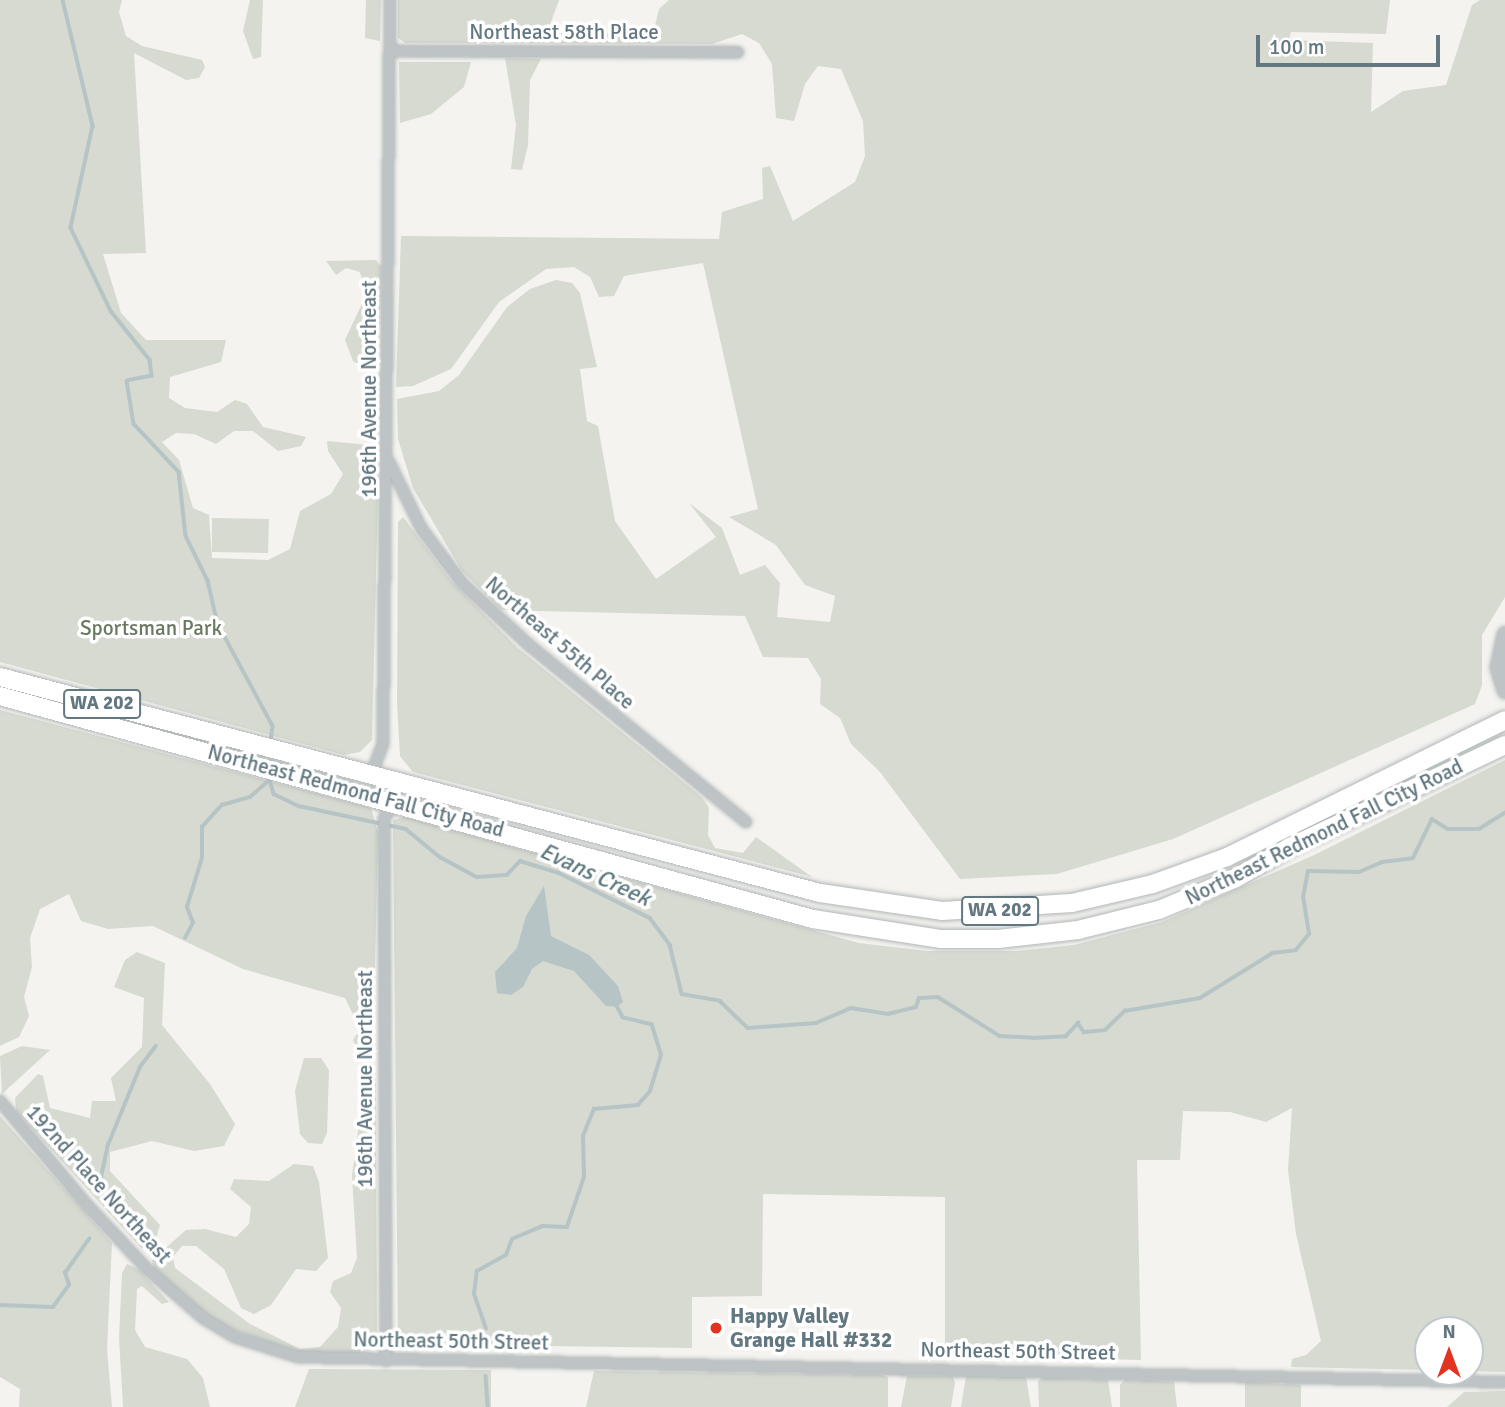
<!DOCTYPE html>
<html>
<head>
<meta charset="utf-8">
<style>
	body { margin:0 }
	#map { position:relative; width:1505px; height:1407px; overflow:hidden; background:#f4f3ef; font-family:Signika,sans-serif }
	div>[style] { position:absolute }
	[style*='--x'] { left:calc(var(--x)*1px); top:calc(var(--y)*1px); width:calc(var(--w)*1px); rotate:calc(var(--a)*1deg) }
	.green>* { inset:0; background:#d6dad0 }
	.water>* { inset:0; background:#b6c4c6 }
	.stream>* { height:3.5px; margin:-1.75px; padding:0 1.75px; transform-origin:1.75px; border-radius:1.75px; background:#b6c4c6 }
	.roads { filter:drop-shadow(0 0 2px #b1b7b9) drop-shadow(0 0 2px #b1b7b9) }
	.minor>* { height:10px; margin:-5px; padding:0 5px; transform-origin:5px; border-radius:5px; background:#bec3c5 }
	.tertiary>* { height:14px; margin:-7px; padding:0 7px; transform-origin:7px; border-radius:7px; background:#bec3c5 }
	.primary>* { height:18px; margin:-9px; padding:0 9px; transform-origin:9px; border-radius:9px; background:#fff }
	.dots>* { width:19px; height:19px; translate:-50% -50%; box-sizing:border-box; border:4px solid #fff; border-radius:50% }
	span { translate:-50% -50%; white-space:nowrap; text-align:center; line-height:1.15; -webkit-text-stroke:7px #fff; paint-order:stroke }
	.shield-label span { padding:2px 5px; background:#fff; border:2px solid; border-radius:5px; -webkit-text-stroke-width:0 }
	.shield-label { font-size:19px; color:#627780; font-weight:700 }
	.street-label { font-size:21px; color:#627780 }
	.park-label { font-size:21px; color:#697861 }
	.poi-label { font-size:21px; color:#627780; font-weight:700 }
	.left { translate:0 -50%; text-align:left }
	.water-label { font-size:23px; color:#5e7a7f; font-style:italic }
	.north { position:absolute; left:1414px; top:1316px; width:70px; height:70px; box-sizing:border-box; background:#fff; border:2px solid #c0c9cc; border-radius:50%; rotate:0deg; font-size:19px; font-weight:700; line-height:28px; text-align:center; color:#627780 }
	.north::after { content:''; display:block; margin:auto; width:24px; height:32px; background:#e23321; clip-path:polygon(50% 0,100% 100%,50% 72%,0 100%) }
	.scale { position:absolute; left:1256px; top:35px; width:184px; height:32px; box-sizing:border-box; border:4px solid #627780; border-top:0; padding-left:9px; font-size:21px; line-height:24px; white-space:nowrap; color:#627780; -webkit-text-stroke:5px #fff; paint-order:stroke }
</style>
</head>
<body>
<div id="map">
	<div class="green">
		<i style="clip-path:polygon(0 0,122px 0,119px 12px,126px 36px,142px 46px,202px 60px,205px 67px,199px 78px,186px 80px,134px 53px,146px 253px,103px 254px,121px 313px,146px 340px,226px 340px,221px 362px,170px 377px,169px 398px,185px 408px,217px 412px,235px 400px,247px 404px,263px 427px,306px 437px,301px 446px,278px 451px,253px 431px,234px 431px,216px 444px,194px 434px,176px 433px,162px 442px,179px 460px,193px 508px,209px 515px,212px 558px,268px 560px,290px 549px,300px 511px,331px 494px,343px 474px,328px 451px,327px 441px,379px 446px,372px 740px,360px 752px,344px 755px,0 662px)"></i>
		<i style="clip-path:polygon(250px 0,263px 0,261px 57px,253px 59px,243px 31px)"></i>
		<i style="clip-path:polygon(366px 0,381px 0,380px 41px,365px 38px)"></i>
		<i style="clip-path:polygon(398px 0,559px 0,550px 25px,556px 33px,653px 34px,659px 9px,669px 0,1390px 0,1386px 34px,1291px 32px,1289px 40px,1373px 43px,1371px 112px,1403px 91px,1446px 85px,1472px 5px,1480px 0,1505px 0,1505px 597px,1482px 635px,1482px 685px,1475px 704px,1173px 839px,1057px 874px,960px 879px,880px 772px,851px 744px,840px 718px,820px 704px,821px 679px,808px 658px,763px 657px,745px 616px,501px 610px,462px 571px,413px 488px,398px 439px,397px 399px,439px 391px,459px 375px,507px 307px,530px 289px,556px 280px,572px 283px,580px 293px,597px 367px,580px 369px,587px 421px,598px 426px,615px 521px,656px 579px,716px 537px,689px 503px,722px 528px,740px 575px,765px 565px,780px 583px,777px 617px,830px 622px,835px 596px,805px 585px,776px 545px,729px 517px,758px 509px,703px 263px,624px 276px,614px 296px,599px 297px,590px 277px,574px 267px,546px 269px,499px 302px,451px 369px,413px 386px,396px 387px,401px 236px,719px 239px,722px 212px,763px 199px,762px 168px,770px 166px,793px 221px,855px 182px,865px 156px,863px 121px,841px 69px,818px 66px,805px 84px,794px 121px,776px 118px,772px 64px,759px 43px,742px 34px,712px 44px,405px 43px,398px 38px)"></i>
		<i style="clip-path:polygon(505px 58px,541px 59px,530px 80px,528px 145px,522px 170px,511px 169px,516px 125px)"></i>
		<i style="clip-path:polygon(399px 62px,471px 62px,464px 87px,431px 114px,400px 123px)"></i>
		<i style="clip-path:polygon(376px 260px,381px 266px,379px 367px,369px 371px,353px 361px,345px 340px,366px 295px,360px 272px,346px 268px,336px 275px,326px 261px)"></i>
		<i style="clip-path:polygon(403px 517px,453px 583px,518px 648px,702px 797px,709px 808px,708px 835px,715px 848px,743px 853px,756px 837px,812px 877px,413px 772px,400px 756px,397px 703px,398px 522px)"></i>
		<i style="clip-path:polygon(212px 518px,269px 519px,268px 553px,212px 552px)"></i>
		<i style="clip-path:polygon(0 710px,371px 808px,378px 833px,373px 1053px,358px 1050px,353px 1040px,360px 1029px,345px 998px,243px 969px,153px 926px,108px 929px,81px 921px,69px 894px,40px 909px,30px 938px,32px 967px,24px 997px,29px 1016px,19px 1037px,0 1046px)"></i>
		<i style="clip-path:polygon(1505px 760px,1505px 1372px,1470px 1371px,1470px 1330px,1428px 1330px,1428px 1370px,1291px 1367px,1292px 1359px,1306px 1355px,1321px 1341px,1296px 1234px,1288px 1170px,1292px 1108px,1266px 1122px,1230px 1112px,1183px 1111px,1180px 1160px,1137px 1160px,1141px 1360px,945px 1355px,945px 1197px,763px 1194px,762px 1296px,692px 1297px,692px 1348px,409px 1344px,398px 1339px,393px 820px,404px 817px,859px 943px,927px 951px,1016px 951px,1074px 945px,1162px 922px,1314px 855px)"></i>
		<i style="clip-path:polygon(137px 952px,165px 963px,162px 1025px,210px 1084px,235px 1124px,224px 1146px,194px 1151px,152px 1141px,110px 1152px,110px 1171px,160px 1225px,156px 1238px,142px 1249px,16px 1111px,15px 1098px,38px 1074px,43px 1076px,50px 1108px,90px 1118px,92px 1101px,116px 1101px,111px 1078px,142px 1047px,144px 998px,114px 987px,125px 960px)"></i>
		<i style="clip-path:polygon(22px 1046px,50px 1050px,2px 1094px,0 1056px)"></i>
		<i style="clip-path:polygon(304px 1058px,321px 1058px,329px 1070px,327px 1133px,322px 1144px,308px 1143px,300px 1134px,295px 1091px)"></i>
		<i style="clip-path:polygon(367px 1067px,375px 1071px,376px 1086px,377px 1345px,359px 1354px,295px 1352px,226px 1327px,197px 1309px,154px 1270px,152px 1260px,186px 1230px,205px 1229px,236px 1237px,249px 1224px,251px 1207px,230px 1189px,234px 1179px,269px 1181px,294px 1164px,313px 1166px,319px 1182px,328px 1258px,316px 1271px,296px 1269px,271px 1305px,254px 1314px,241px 1308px,224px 1269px,196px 1246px,182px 1246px,173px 1257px,175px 1268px,250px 1324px,300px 1349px,320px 1347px,338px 1327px,341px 1308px,330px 1292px,333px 1281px,351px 1273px,357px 1258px,352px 1176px)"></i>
		<i style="clip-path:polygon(0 1116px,112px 1243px,107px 1349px,112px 1407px,19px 1407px,20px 1389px,0 1377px)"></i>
		<i style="clip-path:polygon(127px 1264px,138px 1269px,169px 1302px,162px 1304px,142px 1286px,137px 1289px,135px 1330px,145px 1347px,187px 1359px,203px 1378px,210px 1407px,123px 1407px,119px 1338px,122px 1273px)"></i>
		<i style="clip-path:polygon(309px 1369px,491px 1370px,491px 1407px,295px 1407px)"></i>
		<i style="clip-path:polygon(594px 1371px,883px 1375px,888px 1377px,888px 1407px,586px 1407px)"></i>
		<i style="clip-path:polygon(907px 1376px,952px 1376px,955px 1382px,951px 1407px,901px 1407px)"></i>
		<i style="clip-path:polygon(966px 1376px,1026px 1377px,1031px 1407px,961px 1407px)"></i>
		<i style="clip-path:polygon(1043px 1377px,1108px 1380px,1112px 1407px,1039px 1407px,1038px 1381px)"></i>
		<i style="clip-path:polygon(1125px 1379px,1174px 1382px,1177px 1407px,1120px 1407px,1120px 1385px)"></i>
		<i style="clip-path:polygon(1245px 1382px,1301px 1385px,1301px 1407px,1245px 1407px)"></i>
		<i style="clip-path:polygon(1505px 1391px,1505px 1407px,1447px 1407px,1464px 1392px)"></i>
	</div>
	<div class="water">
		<i style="clip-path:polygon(544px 886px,551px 936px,589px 955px,618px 986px,623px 1002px,617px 1007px,606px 1006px,574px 971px,543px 961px,532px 969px,523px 987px,511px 995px,497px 993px,495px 972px,517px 948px,526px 916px)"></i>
	</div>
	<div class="stream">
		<i style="--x:63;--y:0;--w:130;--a:76.6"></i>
		<i style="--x:93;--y:126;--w:104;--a:102.2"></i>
		<i style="--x:71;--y:228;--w:92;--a:64.3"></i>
		<i style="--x:111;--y:311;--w:63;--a:51.5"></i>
		<i style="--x:150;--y:360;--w:16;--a:83"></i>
		<i style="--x:152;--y:376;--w:25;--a:169"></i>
		<i style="--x:127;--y:381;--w:44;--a:80.8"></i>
		<i style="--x:134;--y:424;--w:66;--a:46.8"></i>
		<i style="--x:179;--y:472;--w:64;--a:83.8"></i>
		<i style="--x:186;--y:536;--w:50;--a:63.9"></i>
		<i style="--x:208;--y:581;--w:44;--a:76.9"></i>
		<i style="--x:218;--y:624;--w:116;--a:61.7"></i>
		<i style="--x:273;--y:726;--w:16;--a:97"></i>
		<i style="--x:268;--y:774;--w:21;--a:73"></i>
		<i style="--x:274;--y:794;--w:28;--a:26"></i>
		<i style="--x:299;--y:806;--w:109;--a:12.1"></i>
		<i style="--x:406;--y:829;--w:44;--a:39.5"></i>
		<i style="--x:440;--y:857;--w:42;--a:28.4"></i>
		<i style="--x:477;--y:877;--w:30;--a:-4"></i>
		<i style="--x:507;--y:875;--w:19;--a:-47"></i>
		<i style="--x:520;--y:861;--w:41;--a:17.1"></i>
		<i style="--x:559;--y:873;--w:102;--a:26.3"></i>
		<i style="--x:650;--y:918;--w:34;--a:53"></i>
		<i style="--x:670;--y:945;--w:50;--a:76.2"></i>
		<i style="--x:682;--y:994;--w:39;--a:10"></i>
		<i style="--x:720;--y:1001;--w:39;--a:44"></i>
		<i style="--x:748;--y:1028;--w:68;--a:-4.2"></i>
		<i style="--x:816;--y:1023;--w:38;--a:-23"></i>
		<i style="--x:851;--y:1008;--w:37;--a:9"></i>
		<i style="--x:888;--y:1014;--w:29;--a:-14"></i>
		<i style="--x:916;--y:1007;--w:9;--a:-72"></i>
		<i style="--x:919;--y:998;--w:19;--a:-3"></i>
		<i style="--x:938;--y:997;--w:73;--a:32.2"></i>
		<i style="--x:1000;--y:1036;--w:33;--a:3"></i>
		<i style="--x:1033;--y:1038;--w:33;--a:-3"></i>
		<i style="--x:1066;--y:1036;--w:18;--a:-47"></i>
		<i style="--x:1078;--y:1023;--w:11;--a:56"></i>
		<i style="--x:1084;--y:1032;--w:21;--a:-5"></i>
		<i style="--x:1105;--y:1030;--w:28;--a:-44"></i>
		<i style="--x:1125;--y:1011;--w:76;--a:-9.8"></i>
		<i style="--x:1200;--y:998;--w:86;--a:-31.7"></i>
		<i style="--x:1273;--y:953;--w:23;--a:-7"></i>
		<i style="--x:1296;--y:950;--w:21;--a:-51"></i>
		<i style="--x:1309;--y:934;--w:37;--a:-99"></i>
		<i style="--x:1303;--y:897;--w:26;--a:-79"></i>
		<i style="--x:1308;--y:871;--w:51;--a:1.1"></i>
		<i style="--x:1359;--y:872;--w:25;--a:-23"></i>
		<i style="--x:1382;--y:862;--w:31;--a:-7"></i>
		<i style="--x:1413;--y:858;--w:43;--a:-64"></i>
		<i style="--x:1432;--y:819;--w:19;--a:32"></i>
		<i style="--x:1448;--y:829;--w:31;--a:0"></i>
		<i style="--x:1479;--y:829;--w:31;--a:-32"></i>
		<i style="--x:185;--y:938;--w:17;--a:-62"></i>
		<i style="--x:193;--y:923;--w:17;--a:-111"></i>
		<i style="--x:187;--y:907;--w:51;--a:-73"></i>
		<i style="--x:202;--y:858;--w:31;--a:-90"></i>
		<i style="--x:202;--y:827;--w:30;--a:-48"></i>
		<i style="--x:222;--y:805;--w:29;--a:-16"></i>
		<i style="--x:250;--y:797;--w:23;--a:-41"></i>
		<i style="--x:100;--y:1182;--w:38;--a:-78"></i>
		<i style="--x:108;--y:1145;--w:84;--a:-67.7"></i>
		<i style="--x:140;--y:1067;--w:26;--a:-53"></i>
		<i style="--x:0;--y:1305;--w:53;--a:2.2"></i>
		<i style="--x:53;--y:1307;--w:27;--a:-54"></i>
		<i style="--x:69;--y:1285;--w:13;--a:-108"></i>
		<i style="--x:65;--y:1273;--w:42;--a:-54.8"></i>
		<i style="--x:486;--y:1329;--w:37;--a:-109"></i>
		<i style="--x:474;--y:1294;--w:23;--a:-83"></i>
		<i style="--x:477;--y:1271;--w:33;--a:-29"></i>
		<i style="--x:506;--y:1255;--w:17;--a:-69"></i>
		<i style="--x:512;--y:1239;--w:33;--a:-23"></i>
		<i style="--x:542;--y:1226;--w:25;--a:2"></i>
		<i style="--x:567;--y:1227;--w:53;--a:-71.2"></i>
		<i style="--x:584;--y:1177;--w:41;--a:-91.4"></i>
		<i style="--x:583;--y:1136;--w:29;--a:-68"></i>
		<i style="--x:594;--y:1109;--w:44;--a:-5.2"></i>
		<i style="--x:638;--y:1105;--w:18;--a:-49"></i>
		<i style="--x:650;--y:1091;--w:38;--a:-73"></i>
		<i style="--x:661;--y:1055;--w:31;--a:-107"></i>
		<i style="--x:652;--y:1025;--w:30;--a:-166"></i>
		<i style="--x:623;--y:1018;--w:13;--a:-119"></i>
		<i style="--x:486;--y:1376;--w:31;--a:86"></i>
	</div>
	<div class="roads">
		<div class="minor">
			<i style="--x:391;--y:51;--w:347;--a:0.2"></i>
			<i style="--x:389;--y:462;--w:73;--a:64.1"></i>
			<i style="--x:421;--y:528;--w:69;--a:53.3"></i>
			<i style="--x:462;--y:583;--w:91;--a:42.8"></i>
			<i style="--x:529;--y:645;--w:280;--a:39.2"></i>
			<i style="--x:371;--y:775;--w:33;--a:-69"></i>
			<i style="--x:383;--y:744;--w:744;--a:-89.46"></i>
			<i style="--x:0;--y:1101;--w:136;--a:50.1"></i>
			<i style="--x:87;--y:1205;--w:88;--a:46.8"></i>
			<i style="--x:147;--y:1269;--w:74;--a:41.2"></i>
			<i style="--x:203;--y:1318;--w:37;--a:31"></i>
			<i style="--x:235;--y:1337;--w:66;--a:17.6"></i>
			<i style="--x:298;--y:1357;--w:1207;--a:1.19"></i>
			<i style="--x:386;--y:1361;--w:542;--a:-90.21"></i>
			<i style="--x:384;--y:819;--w:21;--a:-61"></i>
		</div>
		<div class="tertiary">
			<i style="--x:1505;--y:634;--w:35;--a:102"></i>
			<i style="--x:1498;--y:668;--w:24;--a:73"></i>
		</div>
		<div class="primary">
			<i style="--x:0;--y:677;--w:848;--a:14.76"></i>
			<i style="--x:820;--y:893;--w:123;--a:8.4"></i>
			<i style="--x:942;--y:911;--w:130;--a:-3.5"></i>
			<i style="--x:1072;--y:903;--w:83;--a:-13.2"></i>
			<i style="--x:1153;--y:884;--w:79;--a:-20"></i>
			<i style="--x:1227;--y:857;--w:310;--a:-26.2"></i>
			<i style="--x:0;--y:696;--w:843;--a:15.34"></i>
			<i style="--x:813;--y:919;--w:130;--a:8.9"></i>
			<i style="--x:941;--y:939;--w:57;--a:0"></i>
			<i style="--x:998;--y:939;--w:81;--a:-6.4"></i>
			<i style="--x:1078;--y:930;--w:83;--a:-13.9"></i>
			<i style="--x:1159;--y:910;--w:83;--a:-22.6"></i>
			<i style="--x:1236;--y:878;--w:62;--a:-29.9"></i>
			<i style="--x:1290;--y:847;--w:238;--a:-25.4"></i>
		</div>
	</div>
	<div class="dots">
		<i style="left:716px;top:1328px;background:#e23321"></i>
	</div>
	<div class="shield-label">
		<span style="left:102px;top:704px">WA 202</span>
		<span style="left:1000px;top:911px">WA 202</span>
	</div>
	<div class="street-label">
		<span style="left:564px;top:32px">Northeast 58th Place</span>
		<span style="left:369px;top:389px;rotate:-90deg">196th Avenue Northeast</span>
		<span style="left:560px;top:643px;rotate:41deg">Northeast 55th Place</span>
		<span style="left:356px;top:791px;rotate:15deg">Northeast Redmond Fall City Road</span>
		<span style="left:1324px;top:832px;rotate:-26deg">Northeast Redmond Fall City Road</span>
		<span style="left:365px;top:1079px;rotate:-90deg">196th Avenue Northeast</span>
		<span style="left:99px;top:1184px;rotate:48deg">192nd Place Northeast</span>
		<span style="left:451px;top:1341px;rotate:1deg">Northeast 50th Street</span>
		<span style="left:1018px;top:1351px;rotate:1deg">Northeast 50th Street</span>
	</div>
	<div class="park-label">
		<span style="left:151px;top:628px">Sportsman Park</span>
	</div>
	<div class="poi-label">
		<span class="left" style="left:730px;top:1328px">Happy Valley<br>Grange Hall #332</span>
	</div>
	<div class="water-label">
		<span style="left:595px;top:875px;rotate:25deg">Evans Creek</span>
	</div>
	<div class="north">N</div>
	<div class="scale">100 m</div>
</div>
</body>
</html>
